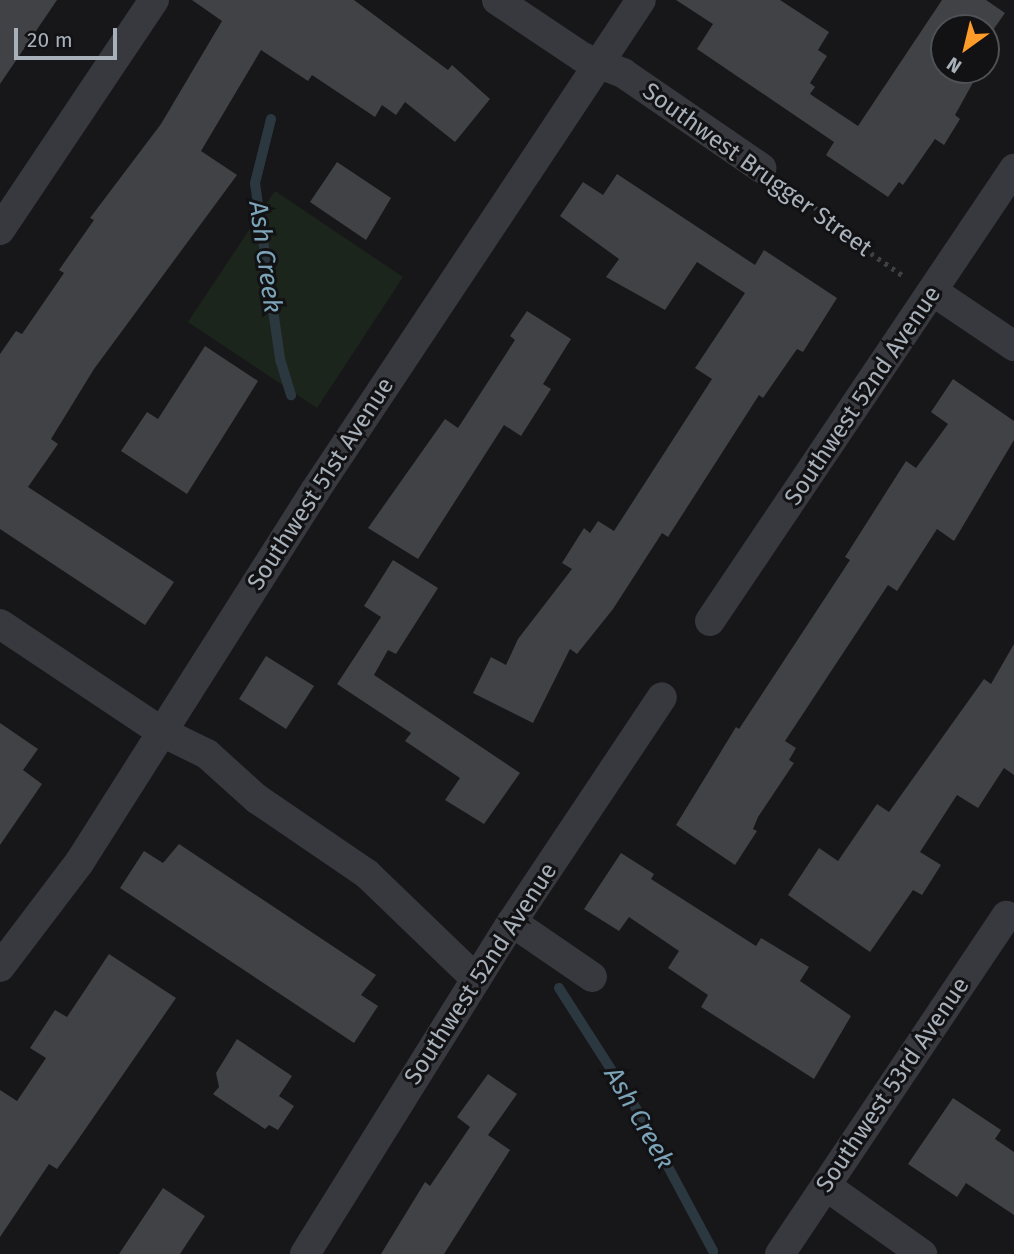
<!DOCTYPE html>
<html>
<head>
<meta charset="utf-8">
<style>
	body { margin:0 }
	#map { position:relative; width:1014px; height:1254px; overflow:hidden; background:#171719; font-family:"Fira Sans",sans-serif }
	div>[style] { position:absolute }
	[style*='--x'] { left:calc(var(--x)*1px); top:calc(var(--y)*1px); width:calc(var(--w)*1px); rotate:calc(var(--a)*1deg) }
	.green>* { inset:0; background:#1c251c }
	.stream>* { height:10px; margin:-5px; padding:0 5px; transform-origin:5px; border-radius:5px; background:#2b383f }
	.building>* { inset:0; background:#414246 }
	.path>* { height:4.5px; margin-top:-2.25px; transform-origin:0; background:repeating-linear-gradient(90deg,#3d4146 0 3.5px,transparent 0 8.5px) }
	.street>* { height:30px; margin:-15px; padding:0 15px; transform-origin:15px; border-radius:15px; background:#37393f }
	span { translate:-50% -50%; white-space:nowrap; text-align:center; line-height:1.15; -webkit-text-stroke:6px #121214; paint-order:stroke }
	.street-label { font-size:24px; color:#a8b0ba }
	.water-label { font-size:26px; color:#7ca4b8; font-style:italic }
	.north { position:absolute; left:930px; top:14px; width:70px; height:70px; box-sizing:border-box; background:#121214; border:2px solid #4e5156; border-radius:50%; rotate:214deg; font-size:19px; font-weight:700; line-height:28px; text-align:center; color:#a8b0ba }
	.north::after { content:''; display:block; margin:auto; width:24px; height:32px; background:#ff9b29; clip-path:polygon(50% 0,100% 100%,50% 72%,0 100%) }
	.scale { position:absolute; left:14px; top:28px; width:103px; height:32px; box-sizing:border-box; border:4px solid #a8b0ba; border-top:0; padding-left:9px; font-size:21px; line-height:24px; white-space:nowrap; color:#a8b0ba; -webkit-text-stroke:5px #121214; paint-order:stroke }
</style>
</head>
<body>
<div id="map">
	<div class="green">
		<i style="clip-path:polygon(275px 191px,403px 277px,317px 408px,188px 322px)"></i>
	</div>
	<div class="stream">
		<i style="--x:271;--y:119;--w:66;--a:104"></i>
		<i style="--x:255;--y:183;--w:178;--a:81.9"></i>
		<i style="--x:280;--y:359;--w:38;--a:73"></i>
		<i style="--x:559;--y:988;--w:154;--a:57.4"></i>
		<i style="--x:642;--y:1118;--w:151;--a:61.9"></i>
	</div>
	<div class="building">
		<i style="clip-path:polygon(0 0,57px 0,0 84px)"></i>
		<i style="clip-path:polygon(192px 0,354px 0,448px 70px,452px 65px,490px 99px,455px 142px,405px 102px,396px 115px,382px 105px,375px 117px,312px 75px,308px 81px,261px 50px,201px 151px,237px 175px,94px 369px,51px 439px,58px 444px,28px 487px,174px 582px,145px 625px,0 529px,0 354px,16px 331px,22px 334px,64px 273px,59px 270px,94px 220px,90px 218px,161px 124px,222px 21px)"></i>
		<i style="clip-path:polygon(676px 0,780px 0,829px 32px,818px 50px,827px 56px,810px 83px,815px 87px,810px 94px,858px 126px,942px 0,986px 0,1005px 13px,986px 40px,986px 28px,944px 28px,944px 70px,980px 70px,955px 115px,960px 119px,944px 145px,935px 139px,903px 185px,899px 182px,888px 197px,826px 155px,834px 142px,697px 49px,713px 24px)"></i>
		<i style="clip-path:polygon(337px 162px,391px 198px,366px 240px,310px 202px)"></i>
		<i style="clip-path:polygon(617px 174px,755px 265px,764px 250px,837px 298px,803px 352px,797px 349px,763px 398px,759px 395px,668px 537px,662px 533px,613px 609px,577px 654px,570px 649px,533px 723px,473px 693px,491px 657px,506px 665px,518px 639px,572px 569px,562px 563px,584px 528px,590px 533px,598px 521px,614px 531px,712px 379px,695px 368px,745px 293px,697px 262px,665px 310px,606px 277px,619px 259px,560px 216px,583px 182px,603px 195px)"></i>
		<i style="clip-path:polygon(527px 311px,571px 339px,543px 384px,551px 389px,521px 436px,504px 425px,418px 559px,368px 528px,445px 419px,458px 428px,515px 340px,510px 336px)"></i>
		<i style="clip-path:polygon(205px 346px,258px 381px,187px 494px,121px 451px,147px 412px,158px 419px)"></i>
		<i style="clip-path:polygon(953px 379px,1014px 421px,1014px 440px,954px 541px,937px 529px,897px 591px,888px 585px,785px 741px,796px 748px,789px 760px,794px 763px,758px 817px,753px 829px,757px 831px,735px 865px,676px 825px,736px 727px,739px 729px,850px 560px,845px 557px,906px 461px,916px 468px,948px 424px,931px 412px)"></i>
		<i style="clip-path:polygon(393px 560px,438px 588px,396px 654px,388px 650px,374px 675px,520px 773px,484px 824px,445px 800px,460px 778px,405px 741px,411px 733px,337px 684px,381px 617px,364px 606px)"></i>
		<i style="clip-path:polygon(1014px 644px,1014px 775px,1004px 768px,978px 808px,957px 795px,920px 852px,941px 865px,922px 895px,913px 890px,870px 952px,788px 895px,819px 848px,838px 861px,877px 804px,889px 812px,984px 679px,991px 684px)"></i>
		<i style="clip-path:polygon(266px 656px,314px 686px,286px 729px,239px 699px)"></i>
		<i style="clip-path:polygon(0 723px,38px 749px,23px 770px,42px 784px,0 845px)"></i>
		<i style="clip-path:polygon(179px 844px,376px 975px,361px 995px,378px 1006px,354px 1043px,120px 888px,144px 851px,163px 863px)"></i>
		<i style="clip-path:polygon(621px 853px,654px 874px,651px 879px,756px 946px,761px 938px,809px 967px,800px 981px,851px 1016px,814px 1079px,701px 1007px,708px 995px,668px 968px,679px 951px,629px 917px,619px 931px,584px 909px)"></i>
		<i style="clip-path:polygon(109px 954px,176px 998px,75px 1144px,57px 1169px,49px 1164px,0 1237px,0 1090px,17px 1101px,46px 1058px,30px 1048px,55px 1010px,67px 1017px)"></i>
		<i style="clip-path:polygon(237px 1039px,292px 1076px,279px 1096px,294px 1106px,278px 1130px,269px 1125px,265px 1129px,213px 1094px,219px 1087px,216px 1073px)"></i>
		<i style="clip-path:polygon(488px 1074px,517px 1094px,488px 1135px,510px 1150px,444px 1254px,381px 1254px,425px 1182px,430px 1186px,470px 1127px,457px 1117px)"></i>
		<i style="clip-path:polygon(953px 1098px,1001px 1130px,995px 1139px,1014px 1152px,1014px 1215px,966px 1183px,957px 1197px,908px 1164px)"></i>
		<i style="clip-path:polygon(163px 1188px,205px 1216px,180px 1254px,119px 1254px)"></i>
	</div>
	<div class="path">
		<i style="--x:782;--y:189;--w:36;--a:28"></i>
		<i style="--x:814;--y:206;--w:32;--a:46"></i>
		<i style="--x:836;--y:229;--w:84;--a:34.8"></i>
	</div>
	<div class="street">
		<i style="--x:497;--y:0;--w:102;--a:33.8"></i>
		<i style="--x:582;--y:57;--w:44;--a:21.3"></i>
		<i style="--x:623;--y:73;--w:168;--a:34.5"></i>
		<i style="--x:0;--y:230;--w:277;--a:-56.2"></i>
		<i style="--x:934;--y:292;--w:97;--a:34"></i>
		<i style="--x:710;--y:621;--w:545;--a:-56.08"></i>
		<i style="--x:0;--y:624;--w:195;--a:33.7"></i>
		<i style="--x:162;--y:732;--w:50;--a:26.1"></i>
		<i style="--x:207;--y:754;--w:67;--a:42"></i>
		<i style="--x:257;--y:799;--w:133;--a:34.3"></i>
		<i style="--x:367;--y:874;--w:151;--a:43.9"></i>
		<i style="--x:512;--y:922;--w:97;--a:34.5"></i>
		<i style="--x:0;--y:967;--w:131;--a:-52.8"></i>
		<i style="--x:79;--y:863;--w:441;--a:-57.6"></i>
		<i style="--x:315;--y:491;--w:589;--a:-56.42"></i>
		<i style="--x:826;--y:1186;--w:118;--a:35.3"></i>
		<i style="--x:305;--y:1254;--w:391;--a:-58.1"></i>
		<i style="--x:512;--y:922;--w:270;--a:-56.3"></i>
		<i style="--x:780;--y:1254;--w:407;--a:-56.2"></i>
	</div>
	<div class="street-label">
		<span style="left:757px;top:170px;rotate:36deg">Southwest Brugger Street</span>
		<span style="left:863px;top:396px;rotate:-56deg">Southwest 52nd Avenue</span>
		<span style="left:321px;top:484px;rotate:-57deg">Southwest 51st Avenue</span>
		<span style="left:481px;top:974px;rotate:-57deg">Southwest 52nd Avenue</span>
		<span style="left:893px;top:1085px;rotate:-56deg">Southwest 53rd Avenue</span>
	</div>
	<div class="water-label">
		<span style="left:265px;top:257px;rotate:82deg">Ash Creek</span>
		<span style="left:639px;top:1118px;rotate:60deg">Ash Creek</span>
	</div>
	<div class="north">N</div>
	<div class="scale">20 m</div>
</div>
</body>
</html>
